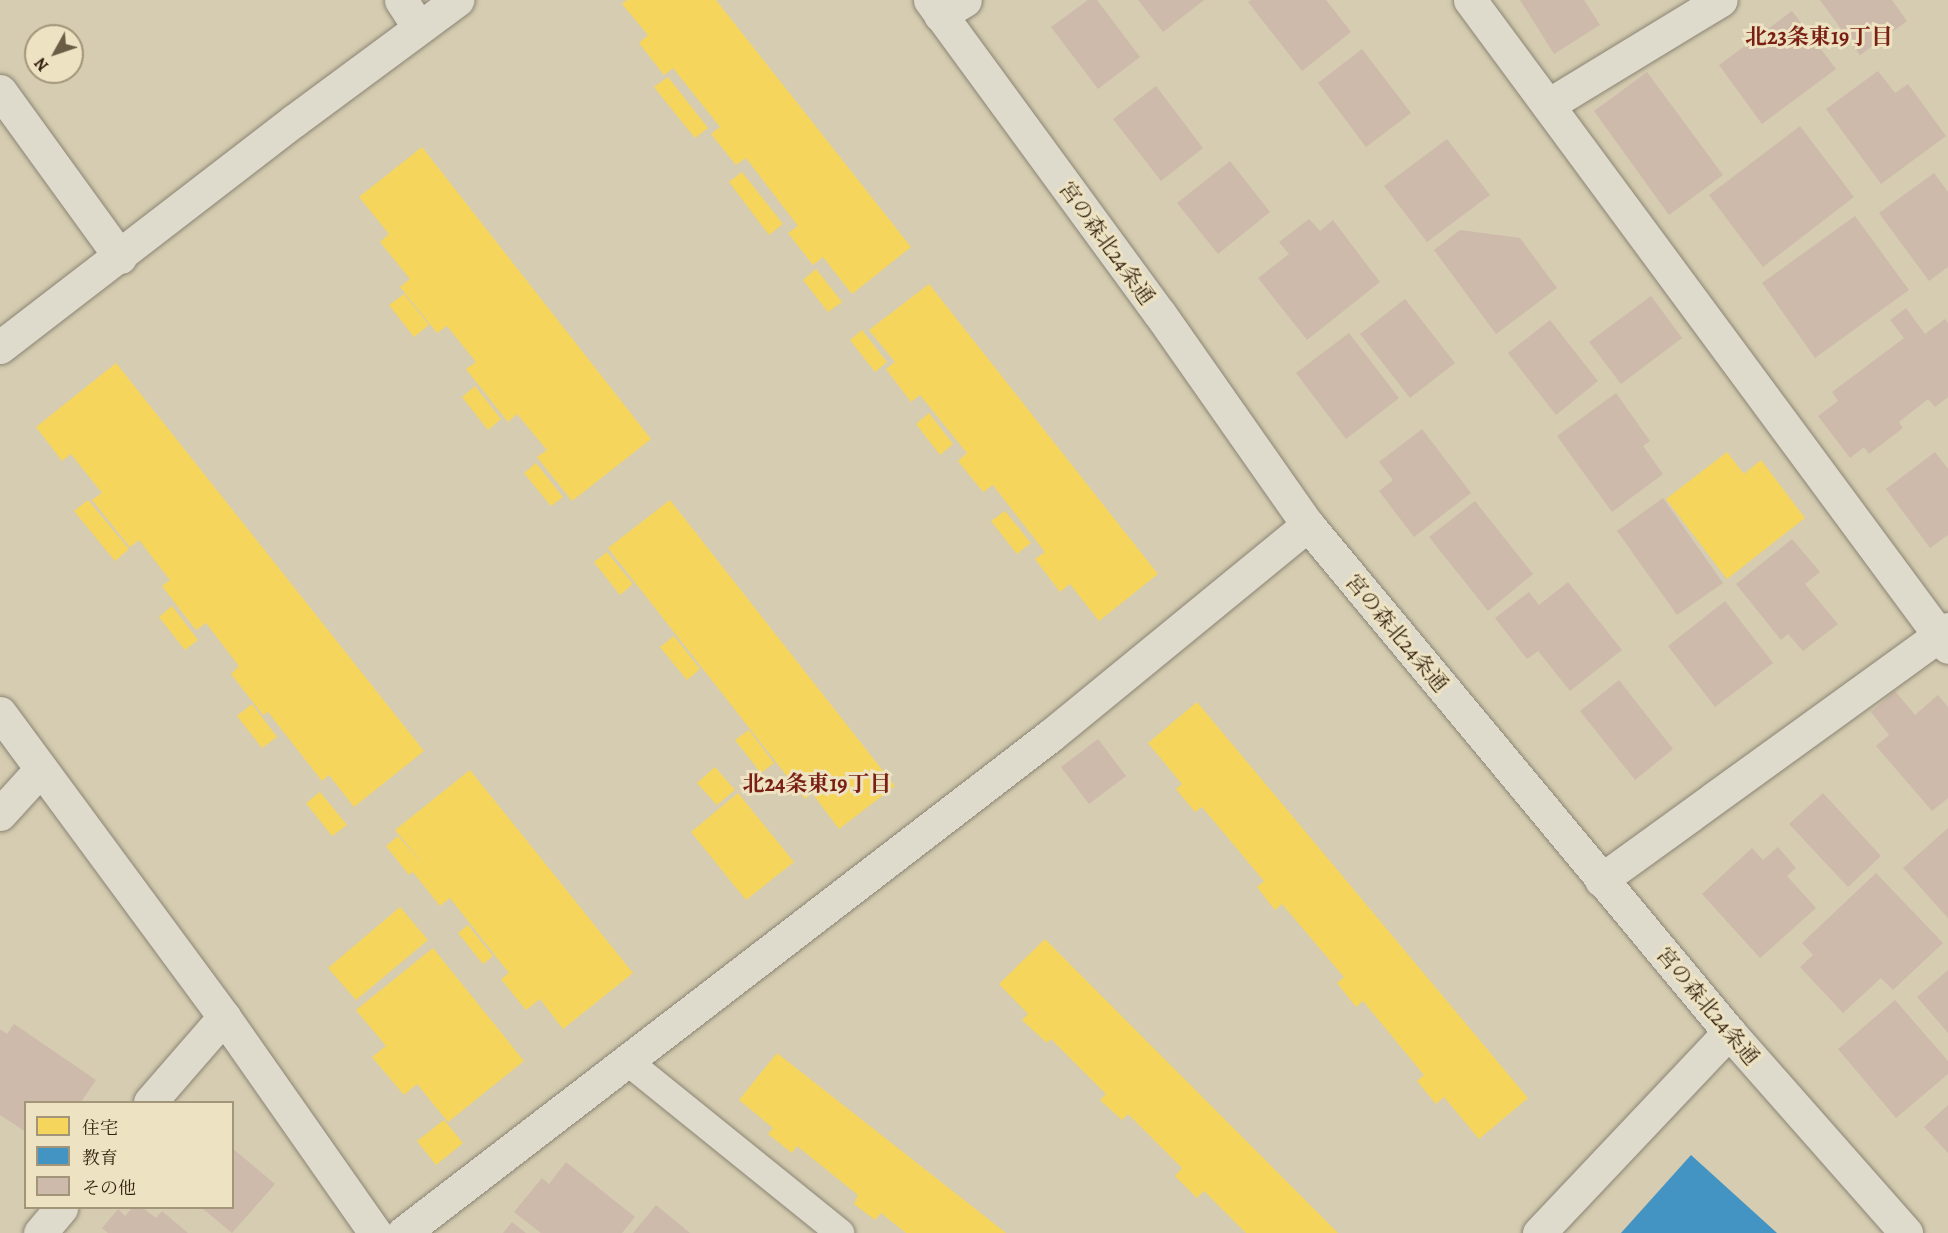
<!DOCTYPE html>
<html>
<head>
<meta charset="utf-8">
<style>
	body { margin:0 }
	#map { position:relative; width:1948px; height:1233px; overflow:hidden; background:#d5ccb1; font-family:Alegreya,"Noto Serif JP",serif }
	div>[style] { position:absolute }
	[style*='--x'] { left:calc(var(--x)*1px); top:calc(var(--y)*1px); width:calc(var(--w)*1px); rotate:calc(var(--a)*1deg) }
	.homes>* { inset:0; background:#f6d55c }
	.schools>* { inset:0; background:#4393c3 }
	.building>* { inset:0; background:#cdbaab }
	.roads { filter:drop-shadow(0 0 2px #8b8473) drop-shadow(0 0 2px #8b8473) }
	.lane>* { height:28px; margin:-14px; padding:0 14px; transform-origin:14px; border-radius:14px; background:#dedacc }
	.street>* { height:33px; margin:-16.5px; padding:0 16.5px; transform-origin:16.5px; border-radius:16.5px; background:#dedacc }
	.secondary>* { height:33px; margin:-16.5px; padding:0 16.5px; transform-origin:16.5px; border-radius:16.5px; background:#dedacc }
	span { translate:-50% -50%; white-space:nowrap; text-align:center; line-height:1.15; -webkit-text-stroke:6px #ede3c3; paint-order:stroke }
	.street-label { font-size:21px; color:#321f0b }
	.neighbourhood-label { font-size:22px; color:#7a1f14; font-weight:700 }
	.legend { position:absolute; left:24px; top:1101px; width:210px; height:108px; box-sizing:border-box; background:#ede3c3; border:2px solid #a29579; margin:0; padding:8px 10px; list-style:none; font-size:18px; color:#321f0b }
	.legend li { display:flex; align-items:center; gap:12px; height:30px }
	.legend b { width:30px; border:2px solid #a29579 }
	.north { position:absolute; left:24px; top:24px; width:60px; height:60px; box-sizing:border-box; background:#ede3c3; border:2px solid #a29579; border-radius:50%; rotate:230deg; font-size:16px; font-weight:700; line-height:24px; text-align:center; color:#321f0b }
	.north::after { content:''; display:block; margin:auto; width:21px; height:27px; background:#6b5c45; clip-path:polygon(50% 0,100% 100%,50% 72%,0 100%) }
</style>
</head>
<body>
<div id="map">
	<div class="homes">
		<i style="clip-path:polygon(627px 0,716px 0,911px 247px,852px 294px,823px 257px,813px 265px,788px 233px,798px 226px,746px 158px,736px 165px,711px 134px,720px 127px,673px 68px,664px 75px,639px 43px,648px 35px,622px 4px)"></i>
		<i style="clip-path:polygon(668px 77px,708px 128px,695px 138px,654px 87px)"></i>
		<i style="clip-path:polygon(422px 147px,651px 439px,572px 501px,537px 457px,547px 450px,517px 414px,508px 422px,466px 369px,476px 362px,447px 326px,437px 333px,400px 287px,410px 279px,380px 242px,389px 234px,359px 197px)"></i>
		<i style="clip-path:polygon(742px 172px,783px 224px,769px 235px,729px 182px)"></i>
		<i style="clip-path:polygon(816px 269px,842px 302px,828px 312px,803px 280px)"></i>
		<i style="clip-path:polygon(929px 284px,1158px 574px,1099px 621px,1070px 584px,1060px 592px,1035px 559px,1045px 552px,993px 485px,983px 492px,958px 461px,967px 453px,920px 395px,911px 402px,886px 369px,895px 362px,869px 330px)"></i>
		<i style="clip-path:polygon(404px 294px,429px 325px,414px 337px,389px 305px)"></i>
		<i style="clip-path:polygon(862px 330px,887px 362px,875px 372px,850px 340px)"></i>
		<i style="clip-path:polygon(116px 363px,424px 751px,354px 807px,329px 775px,322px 781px,268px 712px,263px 715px,231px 674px,239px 666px,206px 623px,196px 630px,162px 586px,170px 580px,139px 540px,130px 547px,92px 500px,102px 493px,71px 454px,62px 461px,36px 427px)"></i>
		<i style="clip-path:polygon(475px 386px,501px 419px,488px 430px,462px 397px)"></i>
		<i style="clip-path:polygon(929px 413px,953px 444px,940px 455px,916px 424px)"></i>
		<i style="clip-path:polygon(1727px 452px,1744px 474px,1761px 460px,1805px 518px,1727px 579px,1666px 499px)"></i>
		<i style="clip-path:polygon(536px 463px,563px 497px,551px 506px,524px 473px)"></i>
		<i style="clip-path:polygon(88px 500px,129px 549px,115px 561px,74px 511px)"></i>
		<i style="clip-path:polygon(670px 500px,895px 786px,839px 829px,812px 793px,805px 799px,608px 548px)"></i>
		<i style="clip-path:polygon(1005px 511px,1031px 543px,1017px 554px,991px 521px)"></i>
		<i style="clip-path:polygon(607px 552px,633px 584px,620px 595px,594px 562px)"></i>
		<i style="clip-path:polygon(172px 606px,198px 640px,185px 650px,159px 617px)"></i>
		<i style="clip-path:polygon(674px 636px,700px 669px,687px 680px,660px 647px)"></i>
		<i style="clip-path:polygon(1197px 702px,1528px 1098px,1479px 1139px,1444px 1097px,1436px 1104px,1417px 1081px,1424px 1075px,1363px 1001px,1356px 1007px,1337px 983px,1344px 977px,1282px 904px,1275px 910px,1257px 887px,1264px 881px,1202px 807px,1195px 812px,1176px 789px,1182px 784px,1148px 743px)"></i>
		<i style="clip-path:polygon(252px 704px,277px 737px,262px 748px,237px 716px)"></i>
		<i style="clip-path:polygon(749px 730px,774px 763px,761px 773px,735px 740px)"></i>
		<i style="clip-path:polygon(715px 767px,735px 790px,717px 805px,697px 783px)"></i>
		<i style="clip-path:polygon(470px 770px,633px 973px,563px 1029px,540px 999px,526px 1010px,501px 979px,509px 973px,450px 898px,440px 906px,413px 872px,409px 875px,386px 846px,398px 836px,425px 866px,395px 830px)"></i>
		<i style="clip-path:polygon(320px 792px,347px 825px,332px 836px,306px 803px)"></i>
		<i style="clip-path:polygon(738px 793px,794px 862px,746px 900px,691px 832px)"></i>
		<i style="clip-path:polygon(400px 907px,428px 940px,356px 1000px,328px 968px)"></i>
		<i style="clip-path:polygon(468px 925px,493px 956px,483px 964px,458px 933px)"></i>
		<i style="clip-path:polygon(1045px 939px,1338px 1233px,1246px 1233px,1204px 1191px,1197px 1198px,1175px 1176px,1182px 1168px,1128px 1114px,1122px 1120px,1100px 1100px,1106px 1094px,1051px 1039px,1047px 1043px,1022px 1020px,1028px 1014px,999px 984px)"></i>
		<i style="clip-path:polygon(433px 948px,524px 1061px,448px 1122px,417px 1084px,404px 1095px,372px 1057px,386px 1046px,356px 1010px)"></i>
		<i style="clip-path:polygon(777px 1053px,1006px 1233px,906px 1233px,881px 1213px,875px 1220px,854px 1204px,858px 1195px,797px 1146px,792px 1153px,768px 1134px,773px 1128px,739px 1100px)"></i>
		<i style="clip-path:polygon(444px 1120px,463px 1143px,436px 1165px,417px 1141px)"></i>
	</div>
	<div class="schools">
		<i style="clip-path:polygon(1691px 1155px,1777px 1233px,1621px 1233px)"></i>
	</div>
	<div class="building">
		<i style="clip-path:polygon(1088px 0,1097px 0,1140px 57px,1098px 89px,1051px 27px)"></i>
		<i style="clip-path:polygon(1138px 0,1204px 0,1163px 32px)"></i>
		<i style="clip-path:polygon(1251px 0,1326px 0,1351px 32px,1302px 71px,1248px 2px)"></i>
		<i style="clip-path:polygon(1520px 0,1584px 0,1600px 25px,1554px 54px)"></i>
		<i style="clip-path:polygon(1820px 0,1892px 0,1907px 21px,1860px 55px)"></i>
		<i style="clip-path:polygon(1792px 11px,1836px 69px,1762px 124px,1719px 65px)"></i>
		<i style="clip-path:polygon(1362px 49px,1411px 113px,1366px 147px,1318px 83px)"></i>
		<i style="clip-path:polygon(1878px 71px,1895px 93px,1908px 84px,1946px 136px,1881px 184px,1826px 109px)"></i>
		<i style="clip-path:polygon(1647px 72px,1723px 175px,1669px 215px,1594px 111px)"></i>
		<i style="clip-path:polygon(1156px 86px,1203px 148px,1161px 181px,1113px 119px)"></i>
		<i style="clip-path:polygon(1800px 126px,1854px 197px,1763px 267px,1709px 195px)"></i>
		<i style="clip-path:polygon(1447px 139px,1490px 195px,1427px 242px,1384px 186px)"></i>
		<i style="clip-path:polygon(1230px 161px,1270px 212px,1218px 254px,1177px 203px)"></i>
		<i style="clip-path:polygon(1934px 173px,1948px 192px,1948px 267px,1929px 281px,1879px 213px)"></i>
		<i style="clip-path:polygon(1855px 216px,1909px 290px,1815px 358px,1762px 283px)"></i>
		<i style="clip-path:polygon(1309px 219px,1320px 231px,1333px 220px,1380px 282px,1307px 340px,1258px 278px,1289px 254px,1279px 242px)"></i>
		<i style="clip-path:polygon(1460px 230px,1520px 238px,1557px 288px,1496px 334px,1434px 250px)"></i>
		<i style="clip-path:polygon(1651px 296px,1682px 338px,1621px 384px,1589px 342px)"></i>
		<i style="clip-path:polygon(1405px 299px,1455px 363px,1410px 398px,1360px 334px)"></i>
		<i style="clip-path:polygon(1906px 308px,1925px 334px,1945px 319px,1948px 323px,1948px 397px,1935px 407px,1928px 399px,1899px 422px,1903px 428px,1869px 454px,1864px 447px,1850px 458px,1818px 416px,1838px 401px,1832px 392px,1904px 338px,1890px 320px)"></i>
		<i style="clip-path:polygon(1550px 320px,1598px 381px,1556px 415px,1508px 353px)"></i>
		<i style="clip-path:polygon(1349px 333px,1399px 398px,1346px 439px,1296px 373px)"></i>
		<i style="clip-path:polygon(1616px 393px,1650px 441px,1643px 446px,1663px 474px,1612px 512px,1557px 436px)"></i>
		<i style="clip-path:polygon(1422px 429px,1471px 493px,1414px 537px,1379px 491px,1393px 480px,1379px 462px)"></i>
		<i style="clip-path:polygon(1935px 452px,1948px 469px,1948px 535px,1930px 548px,1886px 489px)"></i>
		<i style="clip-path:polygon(1663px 498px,1723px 583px,1677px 615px,1617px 531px)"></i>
		<i style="clip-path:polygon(1475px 501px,1533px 574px,1488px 611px,1429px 537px)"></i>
		<i style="clip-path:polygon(1792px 539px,1820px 572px,1805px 584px,1838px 624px,1803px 651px,1788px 634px,1781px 640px,1736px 584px)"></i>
		<i style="clip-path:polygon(1568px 582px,1622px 650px,1570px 691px,1538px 651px,1527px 659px,1495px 618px,1529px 592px,1539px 605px)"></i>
		<i style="clip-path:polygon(1725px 601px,1773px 663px,1715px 707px,1668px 646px)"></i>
		<i style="clip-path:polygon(1619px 680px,1673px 749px,1635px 780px,1580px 711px)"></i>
		<i style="clip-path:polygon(1895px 691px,1915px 715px,1938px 695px,1948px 707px,1948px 798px,1932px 811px,1876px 746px,1889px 735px,1871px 712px)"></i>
		<i style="clip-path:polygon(1098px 739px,1126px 776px,1089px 804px,1061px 767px)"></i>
		<i style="clip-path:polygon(1823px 793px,1881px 856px,1848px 887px,1789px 824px)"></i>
		<i style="clip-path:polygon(1948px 828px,1948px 918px,1903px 868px)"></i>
		<i style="clip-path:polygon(1778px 847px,1796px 868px,1787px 876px,1816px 908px,1760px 958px,1702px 894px,1752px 848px,1763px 860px)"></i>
		<i style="clip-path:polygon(1876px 873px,1943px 943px,1893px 990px,1881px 978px,1843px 1013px,1800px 967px,1813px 955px,1802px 943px)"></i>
		<i style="clip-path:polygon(1948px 970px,1948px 1033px,1917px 997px)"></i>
		<i style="clip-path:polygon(1895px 1000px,1948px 1061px,1948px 1074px,1896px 1118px,1838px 1049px)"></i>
		<i style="clip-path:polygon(14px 1024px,96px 1080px,81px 1102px,26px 1102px,26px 1132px,0 1115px,0 1029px,7px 1034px)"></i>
		<i style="clip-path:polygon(1948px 1105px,1948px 1153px,1924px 1127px)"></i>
		<i style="clip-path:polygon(232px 1148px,275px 1184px,232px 1233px,202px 1208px,232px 1208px)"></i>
		<i style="clip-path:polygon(566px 1162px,635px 1217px,622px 1233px,541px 1233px,514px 1212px,542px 1178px,549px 1184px)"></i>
		<i style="clip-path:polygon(656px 1205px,690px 1233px,633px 1233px)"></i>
		<i style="clip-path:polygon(132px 1208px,143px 1208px,156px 1218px,162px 1211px,188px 1233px,108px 1233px,102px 1228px,118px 1209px,125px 1216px)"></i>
		<i style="clip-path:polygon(512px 1222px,526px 1233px,503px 1233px)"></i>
	</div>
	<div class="roads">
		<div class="lane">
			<i style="--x:627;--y:1061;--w:274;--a:38.9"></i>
		</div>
		<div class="street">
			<i style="--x:401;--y:0;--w:33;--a:57"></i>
			<i style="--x:1470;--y:0;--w:804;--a:53.54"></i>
			<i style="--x:940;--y:15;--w:29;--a:-31"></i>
			<i style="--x:0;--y:91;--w:205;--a:54.1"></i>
			<i style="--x:1548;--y:105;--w:202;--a:-31.3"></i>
			<i style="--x:0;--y:347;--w:372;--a:-37.6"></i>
			<i style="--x:295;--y:120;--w:202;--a:-36.5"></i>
			<i style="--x:0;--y:713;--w:378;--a:53.6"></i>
			<i style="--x:224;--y:1017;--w:264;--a:55"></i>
			<i style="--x:0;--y:814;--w:61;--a:-47.7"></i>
			<i style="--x:1601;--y:880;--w:428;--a:-35.9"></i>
			<i style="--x:150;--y:1102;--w:113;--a:-49"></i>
			<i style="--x:40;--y:1233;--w:33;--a:-50"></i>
			<i style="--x:403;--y:1233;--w:817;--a:-37.54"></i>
			<i style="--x:1051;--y:735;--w:332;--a:-39.3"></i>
		</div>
		<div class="secondary">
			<i style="--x:930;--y:0;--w:389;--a:53.8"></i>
			<i style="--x:1160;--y:314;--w:258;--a:55"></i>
			<i style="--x:1308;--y:525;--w:659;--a:50.29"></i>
			<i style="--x:1729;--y:1032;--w:268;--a:48.6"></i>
			<i style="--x:1539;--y:1233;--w:277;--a:-46.6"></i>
		</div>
	</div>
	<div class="street-label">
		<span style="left:1107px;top:243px;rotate:54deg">宮の森北24条通</span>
		<span style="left:1397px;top:633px;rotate:50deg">宮の森北24条通</span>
		<span style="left:1708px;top:1006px;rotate:50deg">宮の森北24条通</span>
	</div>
	<div class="neighbourhood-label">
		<span style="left:1819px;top:38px">北23条東19丁目</span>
		<span style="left:817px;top:785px">北24条東19丁目</span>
	</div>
	<ul class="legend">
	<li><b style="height:16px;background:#f6d55c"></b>住宅</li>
	<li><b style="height:16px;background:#4393c3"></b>教育</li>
	<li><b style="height:16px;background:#cdbaab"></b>その他</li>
	</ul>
	<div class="north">N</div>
</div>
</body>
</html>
